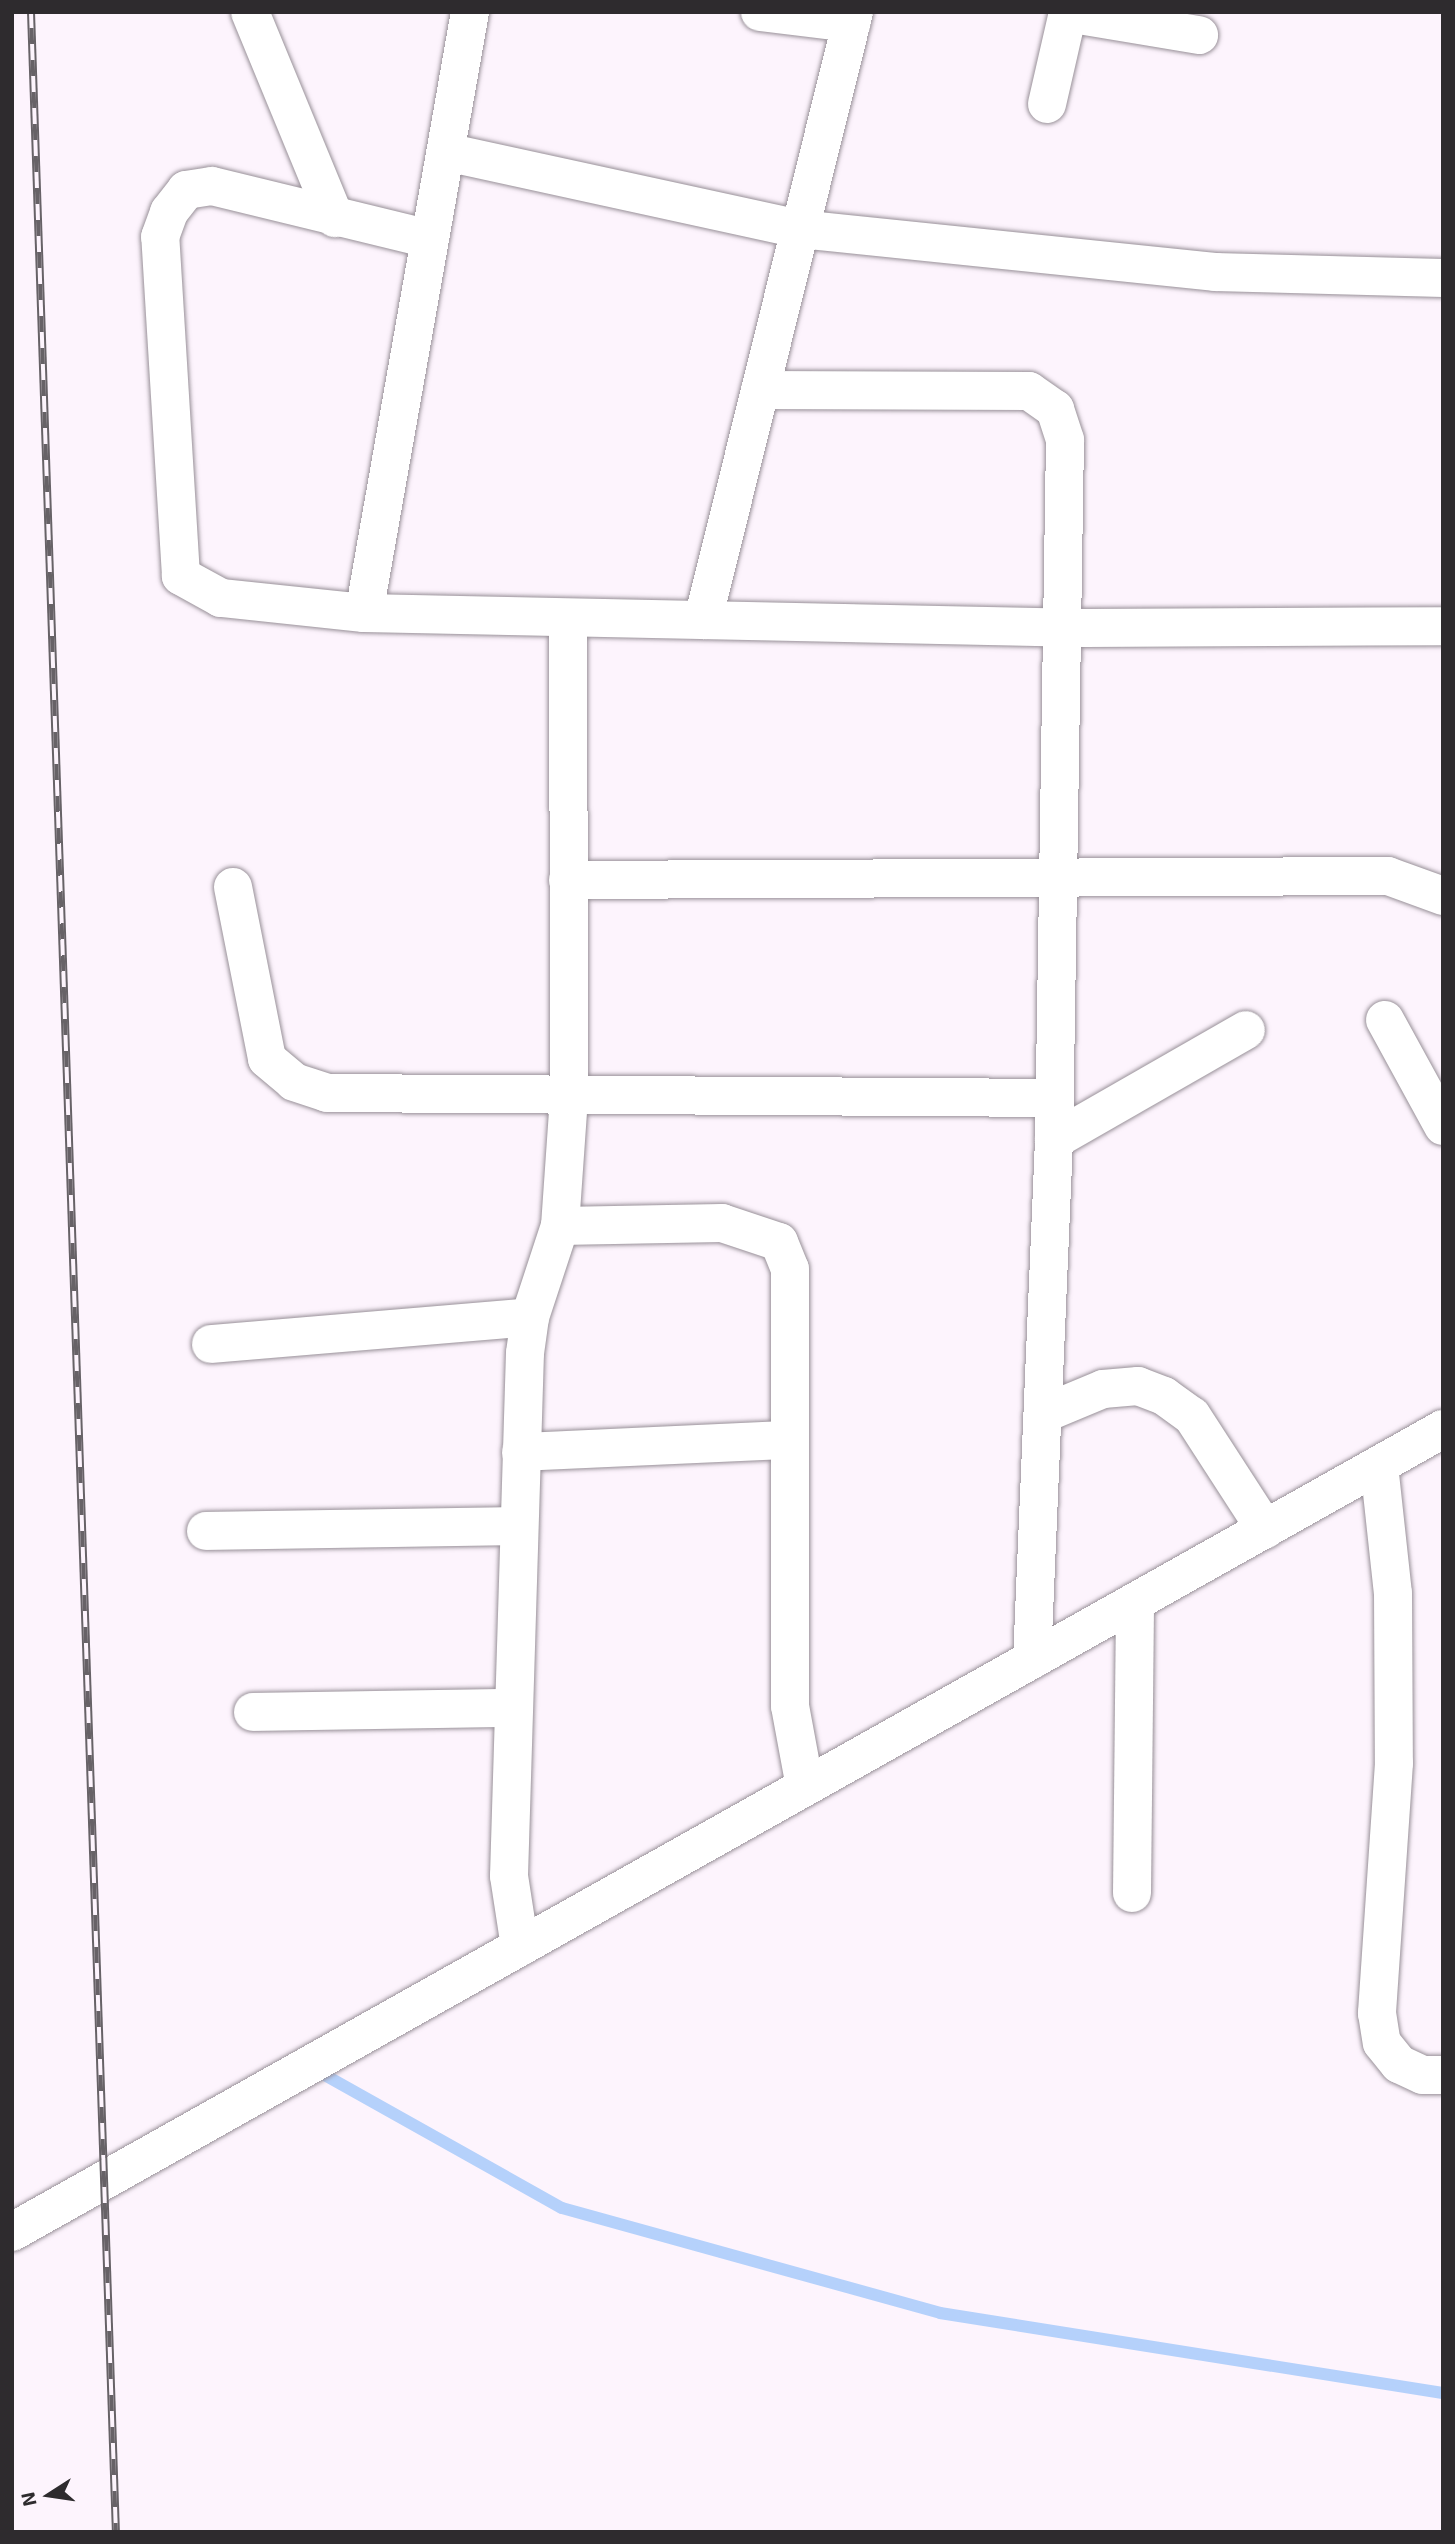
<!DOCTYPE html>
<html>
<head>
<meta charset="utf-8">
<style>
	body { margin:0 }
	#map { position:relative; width:1455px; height:2544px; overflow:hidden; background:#fdf4fd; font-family:"Exo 2",sans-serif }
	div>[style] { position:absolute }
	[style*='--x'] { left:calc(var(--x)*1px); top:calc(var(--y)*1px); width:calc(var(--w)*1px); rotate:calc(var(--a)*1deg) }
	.stream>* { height:12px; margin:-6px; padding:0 6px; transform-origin:6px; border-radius:6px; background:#b5d1fb }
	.roads { filter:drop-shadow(0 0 2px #989098) drop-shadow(0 0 2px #989098) }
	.minor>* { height:38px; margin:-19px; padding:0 19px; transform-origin:19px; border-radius:19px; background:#fff }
	.major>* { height:38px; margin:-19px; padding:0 19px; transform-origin:19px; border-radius:19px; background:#fff }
	.rail>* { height:8px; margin-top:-4px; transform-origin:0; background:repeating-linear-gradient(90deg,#fdf4fd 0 16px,#676267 0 32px); box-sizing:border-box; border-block:2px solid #676267 }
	span { translate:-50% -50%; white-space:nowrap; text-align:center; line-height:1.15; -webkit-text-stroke:5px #fdf4fd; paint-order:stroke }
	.frame { position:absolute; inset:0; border:14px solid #2e2b2e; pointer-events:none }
	.north { position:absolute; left:14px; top:2460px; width:70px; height:70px; -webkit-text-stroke:5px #fdf4fd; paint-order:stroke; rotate:258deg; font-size:19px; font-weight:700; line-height:28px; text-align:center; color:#2e2b2e }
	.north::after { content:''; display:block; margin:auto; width:24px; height:32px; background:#2e2b2e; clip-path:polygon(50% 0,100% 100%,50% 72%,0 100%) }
</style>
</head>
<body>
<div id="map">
	<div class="stream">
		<i style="--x:314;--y:2069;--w:284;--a:29.3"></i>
		<i style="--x:562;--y:2208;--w:392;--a:15.5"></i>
		<i style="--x:940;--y:2313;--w:509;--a:9.04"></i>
	</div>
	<div class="roads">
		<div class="minor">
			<i style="--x:250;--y:12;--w:223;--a:67.6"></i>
			<i style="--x:470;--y:12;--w:610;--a:100"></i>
			<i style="--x:364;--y:613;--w:721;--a:1.19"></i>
			<i style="--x:1085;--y:628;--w:358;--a:-0.3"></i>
			<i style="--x:760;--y:12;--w:92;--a:6.9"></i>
			<i style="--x:1067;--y:13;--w:134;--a:9.5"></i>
			<i style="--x:1047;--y:104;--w:94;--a:-77.1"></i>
			<i style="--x:446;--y:152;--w:362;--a:12.3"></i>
			<i style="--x:800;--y:229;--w:417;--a:5.9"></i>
			<i style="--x:1215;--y:272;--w:228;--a:1.5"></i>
			<i style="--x:760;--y:390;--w:269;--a:0.2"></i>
			<i style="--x:1029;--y:391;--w:32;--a:35"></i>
			<i style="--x:1055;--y:409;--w:33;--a:72"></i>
			<i style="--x:1065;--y:440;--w:700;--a:90.9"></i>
			<i style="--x:1054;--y:1140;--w:520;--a:92.42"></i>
			<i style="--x:364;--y:613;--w:144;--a:-174"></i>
			<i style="--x:221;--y:598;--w:46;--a:-151.2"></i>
			<i style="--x:181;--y:576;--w:340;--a:-93.5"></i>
			<i style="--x:160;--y:237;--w:27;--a:-70"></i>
			<i style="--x:169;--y:212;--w:28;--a:-52"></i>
			<i style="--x:186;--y:190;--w:26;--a:-9"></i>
			<i style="--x:212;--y:186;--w:224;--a:13.7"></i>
			<i style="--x:703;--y:620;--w:626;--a:-76.05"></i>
			<i style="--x:568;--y:880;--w:820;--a:-0.28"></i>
			<i style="--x:1388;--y:876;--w:59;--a:20"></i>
			<i style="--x:233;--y:887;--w:175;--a:78.8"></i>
			<i style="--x:267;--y:1059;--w:35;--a:40"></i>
			<i style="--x:294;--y:1082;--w:35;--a:18"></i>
			<i style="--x:327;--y:1093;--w:728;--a:0.39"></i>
			<i style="--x:1385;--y:1020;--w:121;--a:61.3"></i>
			<i style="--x:1054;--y:1140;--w:221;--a:-29.8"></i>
			<i style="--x:560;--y:1226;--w:162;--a:-1.1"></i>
			<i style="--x:722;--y:1223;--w:60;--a:18.4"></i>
			<i style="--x:779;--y:1242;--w:29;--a:68"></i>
			<i style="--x:790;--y:1269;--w:437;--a:90"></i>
			<i style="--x:790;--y:1706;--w:82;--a:79.5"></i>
			<i style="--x:211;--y:1344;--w:320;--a:-4.8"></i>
			<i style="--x:1043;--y:1414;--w:65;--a:-22.6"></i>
			<i style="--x:1103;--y:1389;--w:35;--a:-5"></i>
			<i style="--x:1138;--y:1386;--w:28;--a:21"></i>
			<i style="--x:1164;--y:1396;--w:34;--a:36"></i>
			<i style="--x:1192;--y:1416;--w:135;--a:57.1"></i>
			<i style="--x:521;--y:1452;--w:267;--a:-2.6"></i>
			<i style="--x:1379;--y:1465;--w:129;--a:83.8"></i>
			<i style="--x:1393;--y:1593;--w:170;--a:89.7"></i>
			<i style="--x:1394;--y:1763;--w:251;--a:93.9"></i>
			<i style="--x:1377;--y:2013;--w:30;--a:81"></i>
			<i style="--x:1382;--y:2043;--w:27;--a:51"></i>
			<i style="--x:1399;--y:2064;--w:26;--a:25"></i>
			<i style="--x:1423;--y:2075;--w:20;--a:0"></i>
			<i style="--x:206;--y:1531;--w:311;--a:-0.9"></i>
			<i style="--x:253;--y:1712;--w:260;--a:-0.9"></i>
			<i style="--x:1132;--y:1893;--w:291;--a:-89.4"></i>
			<i style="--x:520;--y:1947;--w:72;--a:-98.8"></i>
			<i style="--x:509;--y:1876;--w:523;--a:-88.25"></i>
			<i style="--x:525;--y:1353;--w:36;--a:-82"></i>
			<i style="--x:530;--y:1317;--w:96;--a:-71.8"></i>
			<i style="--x:560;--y:1226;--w:130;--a:-86"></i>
			<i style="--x:569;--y:1096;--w:478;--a:-90.1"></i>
		</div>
		<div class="major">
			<i style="--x:12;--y:2232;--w:1641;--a:-29.3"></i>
		</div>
	</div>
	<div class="rail">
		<i style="--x:31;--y:12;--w:2521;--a:88.07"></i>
	</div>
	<div class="frame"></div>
	<div class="north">N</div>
</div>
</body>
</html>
